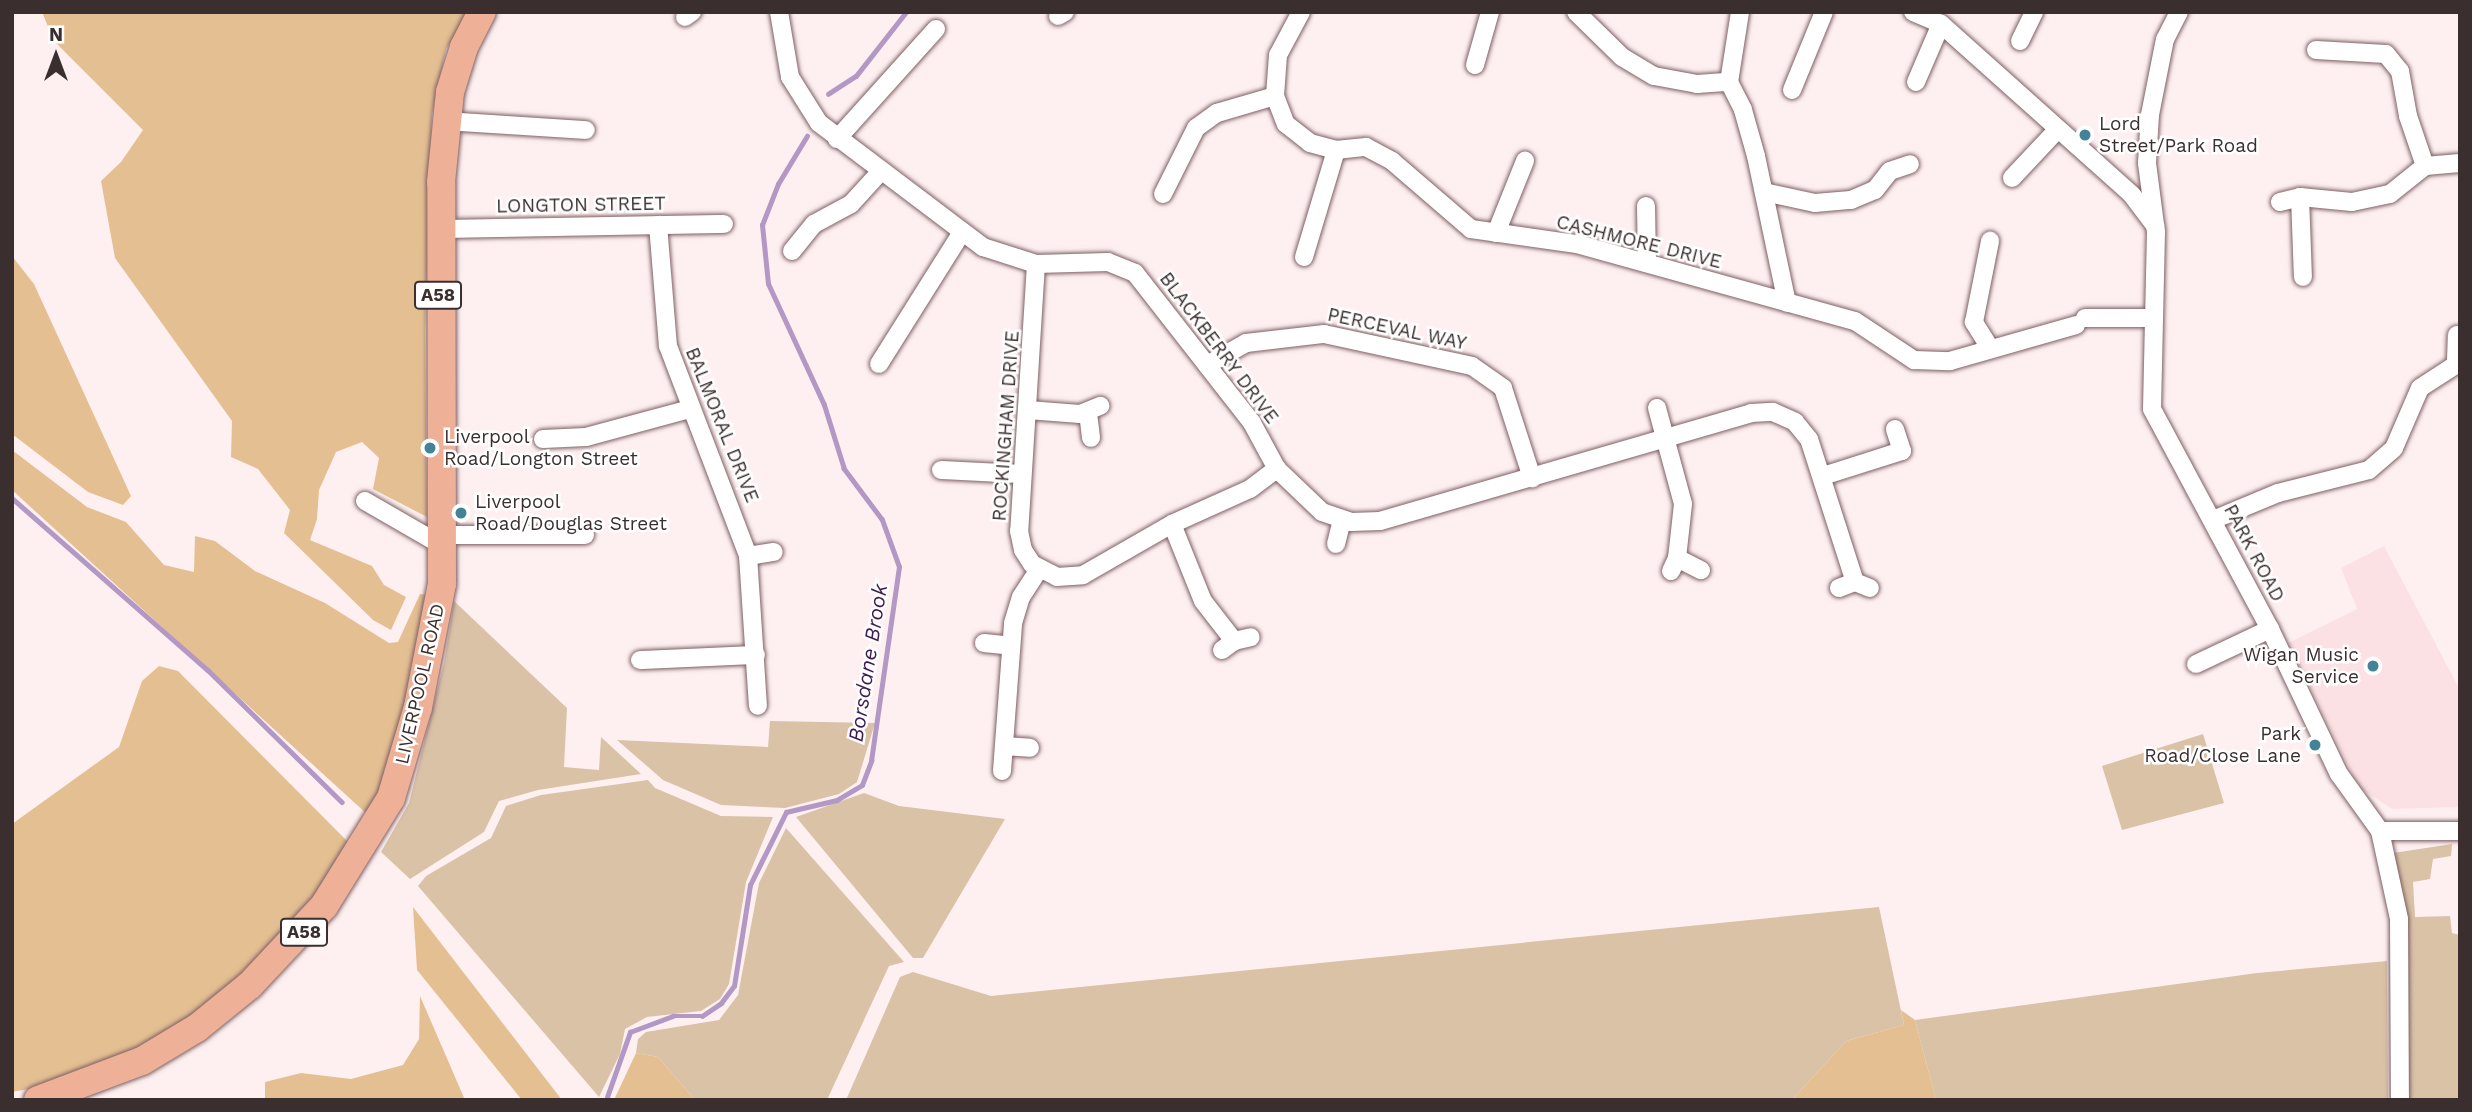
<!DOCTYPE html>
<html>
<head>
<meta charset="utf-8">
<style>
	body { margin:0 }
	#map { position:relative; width:2472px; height:1112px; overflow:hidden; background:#fef0f1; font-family:"Work Sans",sans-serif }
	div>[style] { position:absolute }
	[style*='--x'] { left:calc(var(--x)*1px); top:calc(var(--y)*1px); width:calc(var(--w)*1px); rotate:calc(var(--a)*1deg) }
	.built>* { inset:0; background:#fce1e4 }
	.green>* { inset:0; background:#dac2a7 }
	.forest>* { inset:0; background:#e4bf92 }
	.stream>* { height:4.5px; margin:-2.25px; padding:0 2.25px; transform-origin:2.25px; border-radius:2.25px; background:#b397c5 }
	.roads { filter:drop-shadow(0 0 2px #7d5f62) drop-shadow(0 0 2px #7d5f62) }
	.minor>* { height:18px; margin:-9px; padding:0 9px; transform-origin:9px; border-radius:9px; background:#fff }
	.primary>* { height:28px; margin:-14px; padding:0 14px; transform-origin:14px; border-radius:14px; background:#eeb097 }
	.dots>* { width:19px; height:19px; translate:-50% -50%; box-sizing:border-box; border:4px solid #fff; border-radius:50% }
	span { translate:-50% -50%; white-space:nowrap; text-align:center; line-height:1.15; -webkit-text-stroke:5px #fff; paint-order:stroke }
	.shield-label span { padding:2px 5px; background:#fff; border:2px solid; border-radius:5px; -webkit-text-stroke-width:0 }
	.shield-label { font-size:18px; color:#3b2e2f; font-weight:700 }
	.poi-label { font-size:19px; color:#3b2e2f }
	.left { translate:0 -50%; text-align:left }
	.right { translate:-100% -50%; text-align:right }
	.street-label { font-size:19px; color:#3b2e2f }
	.water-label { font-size:21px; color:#3f1b53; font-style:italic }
	.frame { position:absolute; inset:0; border:14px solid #3b2e2f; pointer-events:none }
	.north { position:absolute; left:21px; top:21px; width:70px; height:70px; -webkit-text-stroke:5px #fff; paint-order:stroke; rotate:0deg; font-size:19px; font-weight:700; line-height:28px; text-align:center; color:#3b2e2f }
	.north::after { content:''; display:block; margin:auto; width:24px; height:32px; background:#3b2e2f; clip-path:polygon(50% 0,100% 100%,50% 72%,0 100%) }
</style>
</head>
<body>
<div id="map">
	<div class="built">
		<i style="clip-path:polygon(2384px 546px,2460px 690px,2460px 807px,2392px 809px,2359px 787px,2288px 643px,2357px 609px,2341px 568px)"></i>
	</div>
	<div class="green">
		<i style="clip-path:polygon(454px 601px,567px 708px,564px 767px,599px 770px,601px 737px,641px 774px,538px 790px,499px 801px,484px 832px,410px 879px,381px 852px,409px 803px,444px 663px)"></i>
		<i style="clip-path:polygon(770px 721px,875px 723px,857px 782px,839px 794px,785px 808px,721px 805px,663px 780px,617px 740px,768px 747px)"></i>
		<i style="clip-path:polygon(2203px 734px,2224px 803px,2122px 830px,2102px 766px)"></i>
		<i style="clip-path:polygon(648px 780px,655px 788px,721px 816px,773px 817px,746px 882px,729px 984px,720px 999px,701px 1011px,647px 1017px,625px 1029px,620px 1054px,599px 1097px,418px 886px,426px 876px,491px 838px,506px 806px,541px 795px)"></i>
		<i style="clip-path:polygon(864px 793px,899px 806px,1005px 819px,923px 958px,913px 958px,796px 817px)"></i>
		<i style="clip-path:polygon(786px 828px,904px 962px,889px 966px,827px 1100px,695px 1100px,658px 1057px,636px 1053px,638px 1039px,646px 1032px,719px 1020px,738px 995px,759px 883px)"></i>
		<i style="clip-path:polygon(2452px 844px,2451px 856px,2433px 859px,2430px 879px,2413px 882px,2415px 917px,2450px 916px,2452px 933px,2460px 935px,2460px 1100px,2406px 1100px,2407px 932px,2393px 853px)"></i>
		<i style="clip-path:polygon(1879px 907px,1904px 1025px,1846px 1041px,1792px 1100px,846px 1100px,900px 977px,913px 972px,991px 996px)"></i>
		<i style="clip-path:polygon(2387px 961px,2388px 1100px,1936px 1100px,1915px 1020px,2257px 973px)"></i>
	</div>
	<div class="forest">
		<i style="clip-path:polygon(42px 12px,471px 12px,446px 49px,432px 114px,425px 331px,427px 517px,373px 489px,379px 458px,362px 442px,336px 452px,319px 490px,317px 519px,310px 540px,372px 566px,384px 585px,406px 597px,391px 630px,373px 620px,284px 533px,290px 510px,258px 469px,231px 457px,232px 421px,115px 258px,101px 181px,121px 162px,143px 130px,54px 41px)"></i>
		<i style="clip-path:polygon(12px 256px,34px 284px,131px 496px,123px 505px,88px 492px,12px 434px)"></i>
		<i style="clip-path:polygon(12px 450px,87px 507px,126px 522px,164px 565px,194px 572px,195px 536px,215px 541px,255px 571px,325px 603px,389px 643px,398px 642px,420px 594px,430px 595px,427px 627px,382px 790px,368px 815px,12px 490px)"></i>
		<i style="clip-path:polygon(159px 666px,178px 671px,353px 847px,241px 990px,148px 1049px,52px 1085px,12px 1092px,12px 824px,119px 747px,142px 681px)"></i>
		<i style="clip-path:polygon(413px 907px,562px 1100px,522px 1100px,417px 970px)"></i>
		<i style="clip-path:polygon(420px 996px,465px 1100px,265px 1100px,265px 1082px,301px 1073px,351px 1079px,403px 1065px,419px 1039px)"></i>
		<i style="clip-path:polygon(1901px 1010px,1915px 1020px,1936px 1100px,1792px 1100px,1846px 1041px,1904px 1025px)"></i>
		<i style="clip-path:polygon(636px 1053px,658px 1057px,695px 1100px,614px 1100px)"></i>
	</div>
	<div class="stream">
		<i style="--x:828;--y:94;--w:33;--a:-33"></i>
		<i style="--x:856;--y:76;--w:81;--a:-52"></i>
		<i style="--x:12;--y:498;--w:261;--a:41.3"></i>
		<i style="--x:208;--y:670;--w:188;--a:44.6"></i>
		<i style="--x:607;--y:1097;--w:69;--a:-70.5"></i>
		<i style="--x:630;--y:1032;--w:46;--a:-20.4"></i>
		<i style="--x:673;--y:1016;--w:29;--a:0"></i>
		<i style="--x:702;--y:1016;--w:23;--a:-34"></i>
		<i style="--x:721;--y:1003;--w:21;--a:-53"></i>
		<i style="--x:734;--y:986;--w:102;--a:-81"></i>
		<i style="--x:750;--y:885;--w:81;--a:-63.7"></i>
		<i style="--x:786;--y:812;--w:52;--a:-13.2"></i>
		<i style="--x:837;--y:800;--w:29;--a:-31"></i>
		<i style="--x:862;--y:785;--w:26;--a:-69"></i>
		<i style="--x:871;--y:761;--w:196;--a:-81.8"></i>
		<i style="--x:899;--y:567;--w:50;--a:-109.9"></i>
		<i style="--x:882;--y:520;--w:64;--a:-126.7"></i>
		<i style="--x:844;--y:469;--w:67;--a:-107.4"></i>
		<i style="--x:824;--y:405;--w:133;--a:-114.8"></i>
		<i style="--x:768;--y:284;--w:59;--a:-95.8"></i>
		<i style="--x:762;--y:225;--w:44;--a:-68.7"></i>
		<i style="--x:778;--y:184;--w:56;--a:-58.9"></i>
	</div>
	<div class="roads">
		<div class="minor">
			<i style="--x:779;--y:12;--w:66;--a:80.4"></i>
			<i style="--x:790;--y:77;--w:54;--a:57.8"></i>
			<i style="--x:819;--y:123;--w:206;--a:37.1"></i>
			<i style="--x:983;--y:247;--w:56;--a:17.8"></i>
			<i style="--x:1036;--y:264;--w:72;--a:-1.6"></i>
			<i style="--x:1108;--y:262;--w:29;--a:22"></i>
			<i style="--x:1135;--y:273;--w:190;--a:52"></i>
			<i style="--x:1252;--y:423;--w:52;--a:61.5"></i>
			<i style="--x:1277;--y:469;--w:62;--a:43.7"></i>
			<i style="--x:1322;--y:512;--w:31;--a:19"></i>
			<i style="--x:1351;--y:522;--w:29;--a:-2"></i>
			<i style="--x:1380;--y:521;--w:386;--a:-16.2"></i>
			<i style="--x:1751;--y:413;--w:22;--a:-3"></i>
			<i style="--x:1773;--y:412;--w:24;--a:24"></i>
			<i style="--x:1795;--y:422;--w:22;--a:51"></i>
			<i style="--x:1809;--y:439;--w:150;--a:72.2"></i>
			<i style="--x:1301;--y:12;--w:49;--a:118.1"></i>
			<i style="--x:1278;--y:55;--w:41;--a:94.2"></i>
			<i style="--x:1275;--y:96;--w:30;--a:69"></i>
			<i style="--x:1286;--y:124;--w:31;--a:38"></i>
			<i style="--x:1310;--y:143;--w:27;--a:15"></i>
			<i style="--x:1336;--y:150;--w:30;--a:-6"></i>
			<i style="--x:1366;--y:147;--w:30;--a:28"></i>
			<i style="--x:1392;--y:161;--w:104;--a:40.7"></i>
			<i style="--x:1471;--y:229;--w:107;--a:8.1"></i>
			<i style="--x:1577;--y:244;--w:288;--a:15.5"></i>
			<i style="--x:1855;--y:321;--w:71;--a:33.5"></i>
			<i style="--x:1914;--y:360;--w:36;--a:2"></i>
			<i style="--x:1950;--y:361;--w:131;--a:-15.9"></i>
			<i style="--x:1576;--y:12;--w:64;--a:44.4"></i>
			<i style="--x:1622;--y:57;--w:37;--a:31"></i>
			<i style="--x:1654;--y:76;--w:44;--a:10.5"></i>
			<i style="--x:1697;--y:84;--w:32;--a:-4"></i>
			<i style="--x:1740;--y:12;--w:71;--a:98.9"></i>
			<i style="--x:1729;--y:82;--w:31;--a:63"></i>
			<i style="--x:1743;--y:110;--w:48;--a:74.2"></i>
			<i style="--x:1756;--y:156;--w:150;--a:78.1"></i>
			<i style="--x:1913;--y:12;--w:30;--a:23"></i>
			<i style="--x:1941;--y:24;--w:256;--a:41.8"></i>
			<i style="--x:2132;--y:195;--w:39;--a:53"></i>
			<i style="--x:2179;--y:12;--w:30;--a:117"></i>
			<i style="--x:2165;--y:39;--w:77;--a:101.2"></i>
			<i style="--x:2150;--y:115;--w:48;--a:93.6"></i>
			<i style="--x:2147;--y:163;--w:70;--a:82.6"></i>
			<i style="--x:2156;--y:232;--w:177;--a:91.3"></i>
			<i style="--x:2152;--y:409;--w:250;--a:61.8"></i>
			<i style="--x:2270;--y:629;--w:161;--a:64.6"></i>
			<i style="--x:2339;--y:774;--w:70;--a:54.3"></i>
			<i style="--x:2380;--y:831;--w:90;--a:77.8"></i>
			<i style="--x:2399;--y:919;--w:181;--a:89.7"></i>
			<i style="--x:1058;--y:16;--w:8;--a:-30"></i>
			<i style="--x:685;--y:17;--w:9;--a:-36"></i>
			<i style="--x:2020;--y:41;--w:32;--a:-64"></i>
			<i style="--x:2316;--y:50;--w:70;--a:3.3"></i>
			<i style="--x:2386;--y:54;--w:22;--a:51"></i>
			<i style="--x:2400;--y:71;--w:46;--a:79.9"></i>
			<i style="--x:2408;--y:116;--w:53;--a:71.2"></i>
			<i style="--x:1475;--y:65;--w:55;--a:-74.2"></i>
			<i style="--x:1916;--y:82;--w:63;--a:-66.7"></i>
			<i style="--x:1792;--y:90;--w:84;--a:-67.7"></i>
			<i style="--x:446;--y:121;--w:140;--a:3.7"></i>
			<i style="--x:837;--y:139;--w:148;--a:-48"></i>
			<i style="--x:2012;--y:178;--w:66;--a:-46.8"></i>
			<i style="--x:1764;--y:192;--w:52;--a:12.2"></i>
			<i style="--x:1815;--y:203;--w:36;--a:-5"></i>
			<i style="--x:1851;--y:200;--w:26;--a:-23"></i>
			<i style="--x:1875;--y:190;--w:24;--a:-52"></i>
			<i style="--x:1890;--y:171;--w:21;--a:-19"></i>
			<i style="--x:1163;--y:194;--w:74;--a:-63.4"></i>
			<i style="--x:1196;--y:128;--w:26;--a:-36"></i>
			<i style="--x:1217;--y:113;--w:60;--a:-16.3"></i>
			<i style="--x:2300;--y:197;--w:52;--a:5.5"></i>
			<i style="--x:2352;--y:202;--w:39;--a:-12"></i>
			<i style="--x:2390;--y:194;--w:45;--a:-38.7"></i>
			<i style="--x:2425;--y:166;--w:35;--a:-5"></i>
			<i style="--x:2280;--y:202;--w:21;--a:-14"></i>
			<i style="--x:2300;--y:197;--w:80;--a:87.9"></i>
			<i style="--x:1646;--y:206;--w:57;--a:89"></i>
			<i style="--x:658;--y:225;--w:121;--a:85.3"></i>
			<i style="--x:668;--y:346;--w:225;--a:69.1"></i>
			<i style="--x:748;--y:556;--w:150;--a:86.2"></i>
			<i style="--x:439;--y:229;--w:285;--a:-1"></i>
			<i style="--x:1496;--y:233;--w:78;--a:-68.1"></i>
			<i style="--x:792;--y:251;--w:35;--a:-51"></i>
			<i style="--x:814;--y:224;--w:42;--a:-28.4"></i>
			<i style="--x:851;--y:204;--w:45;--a:-47.7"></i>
			<i style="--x:1304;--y:257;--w:112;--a:-73.3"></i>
			<i style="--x:1036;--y:264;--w:268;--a:93.6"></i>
			<i style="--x:1019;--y:531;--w:19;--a:78"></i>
			<i style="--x:1023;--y:550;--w:17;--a:57"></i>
			<i style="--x:1032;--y:564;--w:28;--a:27"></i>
			<i style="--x:1057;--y:577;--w:26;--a:-4"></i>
			<i style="--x:1083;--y:575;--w:103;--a:-29.8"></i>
			<i style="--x:1172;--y:524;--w:85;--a:-24.2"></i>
			<i style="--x:1250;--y:489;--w:34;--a:-37"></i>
			<i style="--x:2085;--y:318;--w:68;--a:0"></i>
			<i style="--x:1990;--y:348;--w:31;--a:-122"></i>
			<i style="--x:1974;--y:322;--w:83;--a:-78.8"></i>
			<i style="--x:2456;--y:360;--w:25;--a:-88"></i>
			<i style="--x:879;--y:364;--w:154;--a:-57.8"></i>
			<i style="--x:1207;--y:365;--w:45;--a:-29.4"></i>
			<i style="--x:1246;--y:343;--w:79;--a:-6.6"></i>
			<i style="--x:1324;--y:334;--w:151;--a:12.2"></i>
			<i style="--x:1472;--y:366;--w:38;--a:35"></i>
			<i style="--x:1503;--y:388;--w:95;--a:72.1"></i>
			<i style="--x:1657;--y:408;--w:99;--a:74.8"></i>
			<i style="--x:1683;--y:504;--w:54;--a:96.3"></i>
			<i style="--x:1028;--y:410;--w:52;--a:4.4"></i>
			<i style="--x:1080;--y:414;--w:22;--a:-22"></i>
			<i style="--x:1088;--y:413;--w:25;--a:83"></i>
			<i style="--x:543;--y:439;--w:43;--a:-2.7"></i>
			<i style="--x:586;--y:437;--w:108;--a:-15.1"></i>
			<i style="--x:941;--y:470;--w:81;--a:2.8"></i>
			<i style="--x:1823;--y:476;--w:83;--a:-17.6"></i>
			<i style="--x:1902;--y:451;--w:23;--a:-108"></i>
			<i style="--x:365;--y:501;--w:90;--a:30"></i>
			<i style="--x:2213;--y:520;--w:70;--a:-22.6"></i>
			<i style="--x:2278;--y:493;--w:94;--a:-14.2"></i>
			<i style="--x:2369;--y:470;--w:33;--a:-41"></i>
			<i style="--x:2394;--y:448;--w:65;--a:-66.6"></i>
			<i style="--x:2420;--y:388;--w:48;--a:-33"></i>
			<i style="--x:1172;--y:524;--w:83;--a:68.1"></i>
			<i style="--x:1203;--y:601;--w:51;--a:52.2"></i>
			<i style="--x:443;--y:535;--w:142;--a:0"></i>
			<i style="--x:1336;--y:544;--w:25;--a:-76"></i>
			<i style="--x:748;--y:556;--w:26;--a:-9"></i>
			<i style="--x:1671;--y:571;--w:14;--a:-65"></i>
			<i style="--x:1677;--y:558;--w:27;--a:27"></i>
			<i style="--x:1839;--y:588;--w:17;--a:-21"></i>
			<i style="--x:1855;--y:582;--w:16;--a:22"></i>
			<i style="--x:984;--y:643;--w:27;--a:6"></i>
			<i style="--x:1222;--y:650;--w:15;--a:-37"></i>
			<i style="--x:1234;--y:641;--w:17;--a:-13"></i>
			<i style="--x:640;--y:660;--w:116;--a:-2.5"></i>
			<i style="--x:2196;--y:664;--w:82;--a:-25.3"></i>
			<i style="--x:1004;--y:746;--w:26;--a:4"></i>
			<i style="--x:1002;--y:771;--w:148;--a:-85.7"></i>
			<i style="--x:1013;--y:623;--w:27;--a:-73"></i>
			<i style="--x:1021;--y:597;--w:33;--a:-57"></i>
			<i style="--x:2380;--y:831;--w:80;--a:0"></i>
		</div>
		<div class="primary">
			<i style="--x:38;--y:1100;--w:111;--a:-20.6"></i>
			<i style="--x:142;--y:1061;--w:64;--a:-31"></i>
			<i style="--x:197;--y:1028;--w:68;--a:-39.1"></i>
			<i style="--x:250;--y:985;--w:108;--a:-46.9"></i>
			<i style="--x:324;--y:906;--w:127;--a:-58.2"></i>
			<i style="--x:391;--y:798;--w:95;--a:-73.5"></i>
			<i style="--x:418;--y:707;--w:125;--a:-79"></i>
			<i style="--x:442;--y:584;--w:402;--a:-90.1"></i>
			<i style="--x:441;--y:182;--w:90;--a:-84.3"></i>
			<i style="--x:450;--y:92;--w:47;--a:-72.7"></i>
			<i style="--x:464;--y:47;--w:39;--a:-63"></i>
		</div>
	</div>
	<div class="dots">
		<i style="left:2085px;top:135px;background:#438297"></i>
		<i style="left:430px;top:448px;background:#438297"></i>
		<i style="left:461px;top:513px;background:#438297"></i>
		<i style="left:2373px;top:666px;background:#438297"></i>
		<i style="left:2315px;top:745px;background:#438297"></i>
	</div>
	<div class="shield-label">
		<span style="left:438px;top:295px">A58</span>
		<span style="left:304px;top:932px">A58</span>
	</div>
	<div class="poi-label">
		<span class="left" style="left:2099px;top:135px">Lord<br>Street/Park Road</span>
		<span class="left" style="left:444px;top:448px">Liverpool<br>Road/Longton Street</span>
		<span class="left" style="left:475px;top:513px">Liverpool<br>Road/Douglas Street</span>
		<span class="right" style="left:2359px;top:666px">Wigan Music<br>Service</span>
		<span class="right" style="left:2301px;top:745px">Park<br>Road/Close Lane</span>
	</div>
	<div class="street-label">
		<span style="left:581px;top:205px;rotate:-1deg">LONGTON STREET</span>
		<span style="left:1639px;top:242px;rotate:14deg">CASHMORE DRIVE</span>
		<span style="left:1397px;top:329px;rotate:12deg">PERCEVAL WAY</span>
		<span style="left:1219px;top:348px;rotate:53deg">BLACKBERRY DRIVE</span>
		<span style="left:722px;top:425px;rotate:68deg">BALMORAL DRIVE</span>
		<span style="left:1006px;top:426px;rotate:-86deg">ROCKINGHAM DRIVE</span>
		<span style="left:2254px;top:553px;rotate:62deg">PARK ROAD</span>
		<span style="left:420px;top:684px;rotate:-77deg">LIVERPOOL ROAD</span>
	</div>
	<div class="water-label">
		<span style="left:868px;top:663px;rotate:-81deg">Borsdane Brook</span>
	</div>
	<div class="frame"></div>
	<div class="north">N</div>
</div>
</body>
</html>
